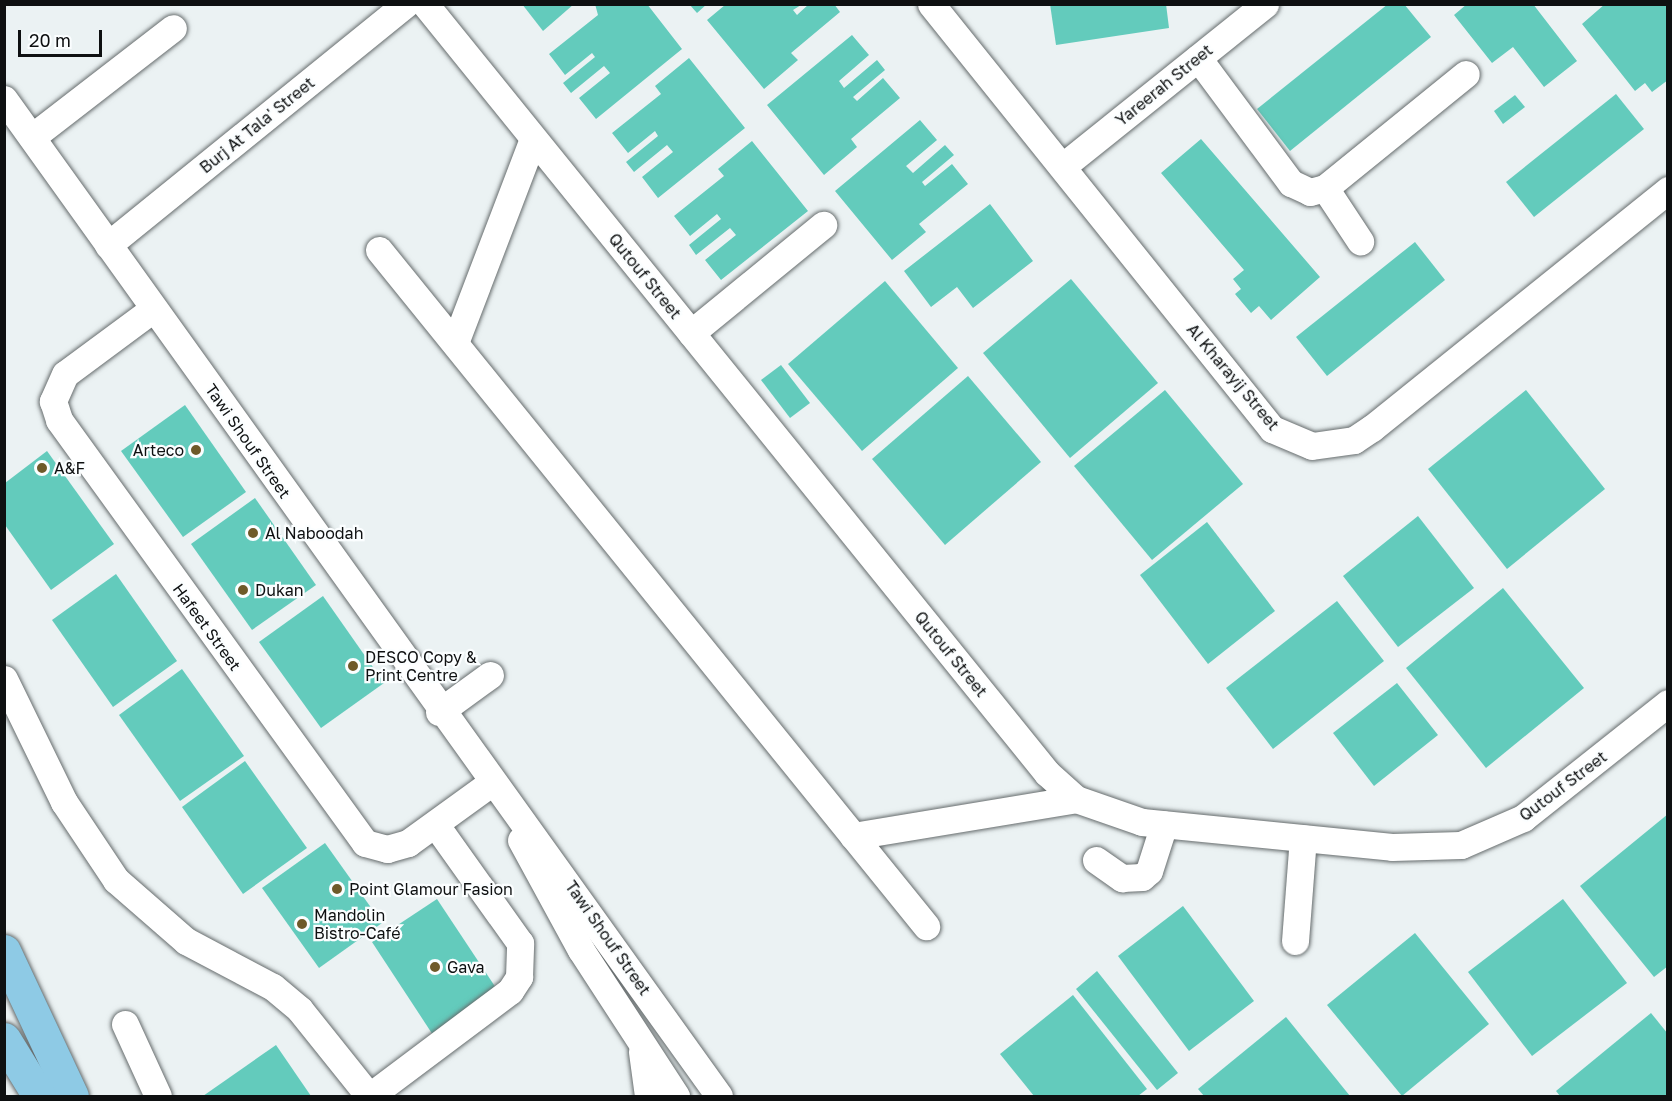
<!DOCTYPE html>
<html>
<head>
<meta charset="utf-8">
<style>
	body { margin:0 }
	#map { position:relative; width:1672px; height:1101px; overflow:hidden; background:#ebf2f3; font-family:"Golos Text",sans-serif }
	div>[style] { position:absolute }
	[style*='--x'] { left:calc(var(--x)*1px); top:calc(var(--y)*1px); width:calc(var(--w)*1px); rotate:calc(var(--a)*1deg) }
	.building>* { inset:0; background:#63cbbc }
	.roads { filter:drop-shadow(0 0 2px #666c6d) drop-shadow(0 0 2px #666c6d) }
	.minor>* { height:27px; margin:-13.5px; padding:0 13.5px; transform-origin:13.5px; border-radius:13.5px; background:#fff }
	.major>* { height:33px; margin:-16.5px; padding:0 16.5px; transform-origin:16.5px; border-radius:16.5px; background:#8ecae5 }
	.dots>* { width:16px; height:16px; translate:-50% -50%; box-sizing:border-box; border:3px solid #fbfeff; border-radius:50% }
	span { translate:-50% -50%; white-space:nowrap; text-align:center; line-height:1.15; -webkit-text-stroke:4.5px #fbfeff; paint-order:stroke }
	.street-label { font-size:16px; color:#0e1011 }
	.poi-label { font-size:16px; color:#0e1011 }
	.right { translate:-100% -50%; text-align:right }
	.left { translate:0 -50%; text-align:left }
	.frame { position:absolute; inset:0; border:6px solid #0e1011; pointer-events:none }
	.scale { position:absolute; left:18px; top:30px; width:84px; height:27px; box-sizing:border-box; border:3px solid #0e1011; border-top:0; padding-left:8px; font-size:18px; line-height:21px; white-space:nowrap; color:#0e1011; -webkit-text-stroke:4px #fbfeff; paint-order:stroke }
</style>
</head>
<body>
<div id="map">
	<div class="building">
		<i style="clip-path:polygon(522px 4px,574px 4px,543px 31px)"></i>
		<i style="clip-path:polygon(595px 4px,647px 4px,682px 49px,596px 119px,579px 98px,610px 73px,604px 66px,571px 93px,563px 83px,595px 57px,592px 53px,565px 75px,549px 54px,598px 15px)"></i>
		<i style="clip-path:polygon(689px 4px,707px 4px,697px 13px)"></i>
		<i style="clip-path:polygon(809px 4px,834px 4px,840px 12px,791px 53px,798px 60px,764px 89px,707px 20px,725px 5px,801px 5px,793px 10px,797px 15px)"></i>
		<i style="clip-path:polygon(1050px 4px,1166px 4px,1169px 28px,1056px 45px)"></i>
		<i style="clip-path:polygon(1388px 4px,1404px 4px,1431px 37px,1290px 151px,1257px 109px)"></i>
		<i style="clip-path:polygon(1467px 4px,1533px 4px,1577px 61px,1544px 87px,1513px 47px,1492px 63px,1454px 15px)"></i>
		<i style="clip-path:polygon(1605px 4px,1668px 4px,1668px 80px,1652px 92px,1645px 83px,1635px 91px,1582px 24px)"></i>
		<i style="clip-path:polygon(852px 35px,869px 55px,839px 81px,844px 88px,877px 60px,885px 70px,853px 97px,857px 101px,883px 78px,900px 98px,851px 139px,857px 147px,824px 175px,767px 105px)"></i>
		<i style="clip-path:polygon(689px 58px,745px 128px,658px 198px,642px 177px,673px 152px,667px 145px,634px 172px,626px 162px,658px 136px,655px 131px,628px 153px,612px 133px,661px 94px,655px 86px)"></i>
		<i style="clip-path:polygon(1616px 94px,1644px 129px,1534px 217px,1506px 182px)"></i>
		<i style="clip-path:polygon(1515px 95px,1525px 107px,1503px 124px,1494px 111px)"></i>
		<i style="clip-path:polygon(920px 120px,937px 140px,906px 166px,913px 173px,945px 145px,954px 155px,922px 182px,925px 186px,952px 164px,968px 184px,919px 224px,926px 232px,892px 260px,835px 191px)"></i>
		<i style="clip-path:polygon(1201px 139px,1320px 277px,1271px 320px,1259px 306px,1251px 313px,1235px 294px,1241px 289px,1233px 279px,1244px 270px,1161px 173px)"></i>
		<i style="clip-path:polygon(752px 141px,808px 211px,721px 280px,705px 260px,736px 235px,730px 228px,696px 255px,689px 245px,721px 219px,717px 214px,690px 236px,674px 216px,724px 176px,718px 169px)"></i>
		<i style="clip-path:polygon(990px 204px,1033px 261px,973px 308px,957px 287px,931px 307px,904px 271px)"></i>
		<i style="clip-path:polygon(1415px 242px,1445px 280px,1327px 376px,1296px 337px)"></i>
		<i style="clip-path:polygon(1071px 279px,1158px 383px,1070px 458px,983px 353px)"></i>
		<i style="clip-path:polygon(885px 281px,958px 368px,862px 451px,788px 364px)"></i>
		<i style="clip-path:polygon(781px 365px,810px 403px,790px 418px,761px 380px)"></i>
		<i style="clip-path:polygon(968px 376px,1041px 462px,945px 545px,872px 459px)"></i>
		<i style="clip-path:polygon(1165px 390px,1243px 484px,1152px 560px,1074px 466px)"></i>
		<i style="clip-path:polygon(1526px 390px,1605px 489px,1507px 569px,1428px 469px)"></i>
		<i style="clip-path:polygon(185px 405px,246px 492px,183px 537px,121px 451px)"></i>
		<i style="clip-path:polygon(47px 451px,114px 544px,51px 590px,5px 525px,5px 483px)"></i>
		<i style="clip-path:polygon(255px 498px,316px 585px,252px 630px,191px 544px)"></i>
		<i style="clip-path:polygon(1418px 516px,1474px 588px,1398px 647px,1343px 576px)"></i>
		<i style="clip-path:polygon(1207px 522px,1275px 611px,1208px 664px,1140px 575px)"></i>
		<i style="clip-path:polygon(116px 574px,177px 661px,113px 707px,52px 620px)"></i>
		<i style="clip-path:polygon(1503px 588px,1584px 688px,1486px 768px,1406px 668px)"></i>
		<i style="clip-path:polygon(323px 596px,384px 683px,321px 728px,259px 642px)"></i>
		<i style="clip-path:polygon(1337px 601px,1384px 661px,1273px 749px,1226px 688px)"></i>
		<i style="clip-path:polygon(182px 669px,244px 756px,180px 801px,119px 715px)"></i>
		<i style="clip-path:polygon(1397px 683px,1438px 735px,1374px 786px,1333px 733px)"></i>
		<i style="clip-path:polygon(245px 761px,307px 848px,243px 894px,182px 807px)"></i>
		<i style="clip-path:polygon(1668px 814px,1668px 966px,1654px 977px,1580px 886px)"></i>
		<i style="clip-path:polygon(325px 843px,382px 923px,319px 968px,262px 888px)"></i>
		<i style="clip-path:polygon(437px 899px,498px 991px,433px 1035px,372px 942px)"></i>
		<i style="clip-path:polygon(1563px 899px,1627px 983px,1532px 1056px,1468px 972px)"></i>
		<i style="clip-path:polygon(1183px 906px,1254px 1001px,1189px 1051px,1118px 956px)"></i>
		<i style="clip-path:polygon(1415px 933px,1489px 1024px,1402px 1096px,1327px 1005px)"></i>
		<i style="clip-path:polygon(1097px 971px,1178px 1073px,1157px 1090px,1076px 989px)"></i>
		<i style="clip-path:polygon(1073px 995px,1147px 1089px,1138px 1096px,1034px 1096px,1000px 1054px)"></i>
		<i style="clip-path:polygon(1651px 1013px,1668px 1034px,1668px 1096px,1560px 1096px,1556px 1091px)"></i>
		<i style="clip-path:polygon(1286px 1017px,1350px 1096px,1204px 1096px,1198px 1089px)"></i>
		<i style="clip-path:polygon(276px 1045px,311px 1096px,203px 1096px)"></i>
	</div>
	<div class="roads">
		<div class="minor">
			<i style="--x:425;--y:4;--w:989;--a:51.03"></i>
			<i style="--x:1047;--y:773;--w:39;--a:42"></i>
			<i style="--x:1076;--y:799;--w:70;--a:19.2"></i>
			<i style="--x:1142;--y:822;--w:251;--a:5.7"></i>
			<i style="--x:1392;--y:847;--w:69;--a:-1.7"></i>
			<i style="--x:1461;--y:845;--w:68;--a:-23.5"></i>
			<i style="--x:1523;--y:818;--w:185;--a:-38.4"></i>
			<i style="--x:931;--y:4;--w:545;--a:51.26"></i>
			<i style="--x:1272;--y:429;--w:43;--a:23"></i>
			<i style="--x:1312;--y:446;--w:42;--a:-8.1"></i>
			<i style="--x:1354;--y:440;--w:22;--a:-34"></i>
			<i style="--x:1372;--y:428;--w:380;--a:-38.8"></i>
			<i style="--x:1198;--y:58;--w:156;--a:53.4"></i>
			<i style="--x:1291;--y:183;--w:21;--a:25"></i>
			<i style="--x:1310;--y:192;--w:16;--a:-15"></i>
			<i style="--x:1325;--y:188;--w:181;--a:-39"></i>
			<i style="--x:4;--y:99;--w:1227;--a:54.35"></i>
			<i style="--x:32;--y:137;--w:178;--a:-37.7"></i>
			<i style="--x:1063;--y:166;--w:259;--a:-38.7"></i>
			<i style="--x:1325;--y:188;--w:64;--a:56.6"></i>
			<i style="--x:108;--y:245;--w:383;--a:-39"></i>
			<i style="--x:379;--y:250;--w:870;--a:51.02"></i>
			<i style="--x:153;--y:309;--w:109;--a:143.5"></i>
			<i style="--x:65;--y:374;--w:30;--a:114"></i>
			<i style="--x:53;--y:401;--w:20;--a:72"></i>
			<i style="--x:59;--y:420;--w:522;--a:54.12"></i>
			<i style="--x:365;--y:843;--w:23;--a:15"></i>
			<i style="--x:387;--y:849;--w:22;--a:-16"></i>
			<i style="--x:408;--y:843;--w:102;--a:-35.9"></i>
			<i style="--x:691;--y:333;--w:171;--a:-39.3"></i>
			<i style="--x:455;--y:343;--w:218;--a:-69.1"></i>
			<i style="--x:4;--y:679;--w:137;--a:64"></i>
			<i style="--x:64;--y:802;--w:94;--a:56.3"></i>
			<i style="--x:116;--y:880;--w:93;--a:41.1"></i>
			<i style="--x:186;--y:941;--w:98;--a:27.9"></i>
			<i style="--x:273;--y:987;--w:35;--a:40"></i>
			<i style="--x:300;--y:1010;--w:110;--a:51.3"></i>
			<i style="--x:439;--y:712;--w:63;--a:-36"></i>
			<i style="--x:853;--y:836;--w:226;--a:-9.4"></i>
			<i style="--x:521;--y:840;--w:125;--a:61.4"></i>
			<i style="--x:581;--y:950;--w:174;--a:56.9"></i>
			<i style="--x:1096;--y:860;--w:32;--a:35"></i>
			<i style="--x:1122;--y:878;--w:20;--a:-3"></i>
			<i style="--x:1142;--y:877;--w:9;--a:-41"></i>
			<i style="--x:1149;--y:871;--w:49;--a:-72.3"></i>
			<i style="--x:1295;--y:941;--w:103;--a:-85.6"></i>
			<i style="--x:125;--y:1024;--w:79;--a:65.4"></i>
			<i style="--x:642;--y:1052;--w:44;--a:82.2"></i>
			<i style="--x:370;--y:1096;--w:175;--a:-36.9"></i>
			<i style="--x:510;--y:991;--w:17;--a:-57"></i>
			<i style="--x:519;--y:977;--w:34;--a:-88"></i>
			<i style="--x:520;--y:943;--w:146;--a:-125.5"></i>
		</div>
		<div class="major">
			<i style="--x:4;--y:951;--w:160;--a:64.9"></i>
			<i style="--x:4;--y:1039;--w:67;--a:58.4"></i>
		</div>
	</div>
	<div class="dots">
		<i style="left:196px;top:450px;background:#6e5a29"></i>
		<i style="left:42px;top:468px;background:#6e5a29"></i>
		<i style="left:253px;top:533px;background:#6e5a29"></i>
		<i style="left:243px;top:590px;background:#6e5a29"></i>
		<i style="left:353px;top:666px;background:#6e5a29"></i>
		<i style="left:337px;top:889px;background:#6e5a29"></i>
		<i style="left:302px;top:924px;background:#6e5a29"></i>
		<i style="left:435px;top:967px;background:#6e5a29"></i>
	</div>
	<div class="street-label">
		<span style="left:1164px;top:85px;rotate:-39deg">Yareerah Street</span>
		<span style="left:257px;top:125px;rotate:-39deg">Burj At Tala' Street</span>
		<span style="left:645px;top:276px;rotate:51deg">Qutouf Street</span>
		<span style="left:1233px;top:377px;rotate:50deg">Al Kharayij Street</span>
		<span style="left:248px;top:441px;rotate:55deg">Tawi Shouf Street</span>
		<span style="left:207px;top:627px;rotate:54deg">Hafeet Street</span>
		<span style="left:951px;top:654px;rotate:51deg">Qutouf Street</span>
		<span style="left:1563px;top:786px;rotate:-37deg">Qutouf Street</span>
		<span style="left:608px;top:938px;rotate:55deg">Tawi Shouf Street</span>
	</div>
	<div class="poi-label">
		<span class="right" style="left:184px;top:450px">Arteco</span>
		<span class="left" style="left:54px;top:468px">A&amp;F</span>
		<span class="left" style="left:265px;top:533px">Al Naboodah</span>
		<span class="left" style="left:255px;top:590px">Dukan</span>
		<span class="left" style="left:365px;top:666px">DESCO Copy &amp;<br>Print Centre</span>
		<span class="left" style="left:349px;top:889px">Point Glamour Fasion</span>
		<span class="left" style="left:314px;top:924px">Mandolin<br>Bistro-Café</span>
		<span class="left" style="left:447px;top:967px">Gava</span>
	</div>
	<div class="frame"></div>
	<div class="scale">20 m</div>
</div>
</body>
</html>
